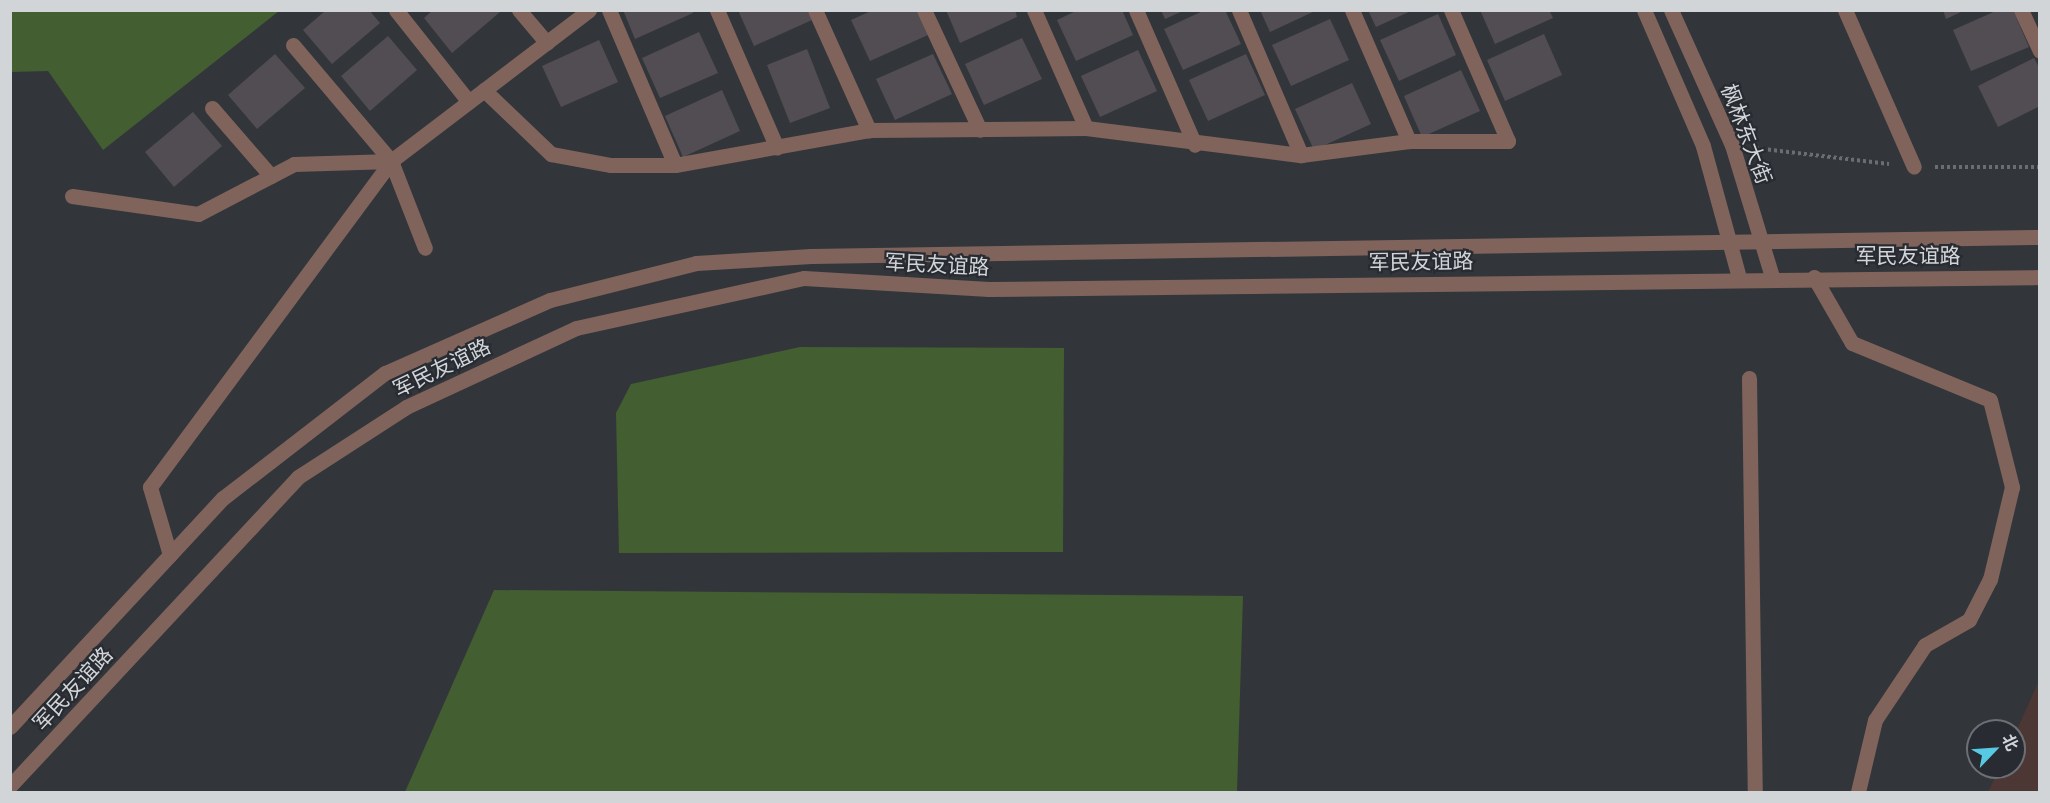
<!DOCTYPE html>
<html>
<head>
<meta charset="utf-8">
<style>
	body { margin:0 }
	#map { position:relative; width:2050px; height:803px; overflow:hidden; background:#32363b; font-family:"PT Sans Narrow","Noto Sans SC",sans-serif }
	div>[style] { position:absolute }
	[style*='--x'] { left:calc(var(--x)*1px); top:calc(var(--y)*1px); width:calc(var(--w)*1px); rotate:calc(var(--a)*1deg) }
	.commercial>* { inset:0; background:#4c3734 }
	.green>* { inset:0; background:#435e30 }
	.building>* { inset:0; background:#524d53 }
	.path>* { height:4px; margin-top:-2px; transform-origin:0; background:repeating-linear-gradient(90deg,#6a6e72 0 3px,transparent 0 6px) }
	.minor>* { height:15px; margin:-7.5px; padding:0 7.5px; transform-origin:7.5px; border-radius:7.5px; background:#80645c }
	span { translate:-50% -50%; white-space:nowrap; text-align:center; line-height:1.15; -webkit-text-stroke:4.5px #282b31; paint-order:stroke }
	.street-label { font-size:21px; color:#d2d5d8 }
	.frame { position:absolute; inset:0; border:12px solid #d2d5d8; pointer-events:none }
	.north { position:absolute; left:1966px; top:719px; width:60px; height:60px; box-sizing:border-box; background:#282b31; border:2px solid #6c6f74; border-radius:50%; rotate:65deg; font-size:16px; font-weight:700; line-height:24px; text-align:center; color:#d2d5d8 }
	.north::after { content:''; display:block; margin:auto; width:21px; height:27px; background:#58c9e3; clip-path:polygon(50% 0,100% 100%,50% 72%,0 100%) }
</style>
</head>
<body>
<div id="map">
	<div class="commercial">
		<i style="clip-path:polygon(2039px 681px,2039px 792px,1988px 792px,2000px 767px,2014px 767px,2014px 736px)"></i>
	</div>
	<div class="green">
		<i style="clip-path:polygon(10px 11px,11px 10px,279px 11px,103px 150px,48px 71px,11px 72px)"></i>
		<i style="clip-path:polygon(800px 347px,1064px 348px,1063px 552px,619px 553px,616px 413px,631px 384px)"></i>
		<i style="clip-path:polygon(494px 590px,1243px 596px,1237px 792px,405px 792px)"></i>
	</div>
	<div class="building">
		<i style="clip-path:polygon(326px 10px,369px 10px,380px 23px,332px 64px,303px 30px)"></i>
		<i style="clip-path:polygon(433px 10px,499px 10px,500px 12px,452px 53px,424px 18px)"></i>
		<i style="clip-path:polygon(623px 10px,692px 10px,693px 13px,635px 39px)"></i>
		<i style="clip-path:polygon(738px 10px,807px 10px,812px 20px,754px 46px)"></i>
		<i style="clip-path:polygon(873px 10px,916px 10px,928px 35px,870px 61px,851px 20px)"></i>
		<i style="clip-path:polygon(946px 10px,1015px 10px,1017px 17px,960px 43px)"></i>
		<i style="clip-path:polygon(1078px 10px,1122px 10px,1133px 35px,1076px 61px,1057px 20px)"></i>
		<i style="clip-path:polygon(1161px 10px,1185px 10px,1165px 19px)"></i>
		<i style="clip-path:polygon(1205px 10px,1225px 10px,1241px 44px,1183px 70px,1164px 29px)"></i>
		<i style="clip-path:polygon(1260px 10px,1317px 10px,1270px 32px)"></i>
		<i style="clip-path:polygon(1368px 10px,1413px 10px,1376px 27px)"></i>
		<i style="clip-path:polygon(1480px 10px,1549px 10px,1553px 18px,1495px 44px)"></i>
		<i style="clip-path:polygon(1943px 10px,1965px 10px,1946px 19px)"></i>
		<i style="clip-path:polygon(1998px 10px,2013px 10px,2029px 47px,1971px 71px,1953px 30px)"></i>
		<i style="clip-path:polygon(1438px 14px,1456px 55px,1399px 81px,1380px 40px)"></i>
		<i style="clip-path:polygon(1330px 19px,1349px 60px,1291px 86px,1272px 45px)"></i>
		<i style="clip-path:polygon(699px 32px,718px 73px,660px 98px,642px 58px)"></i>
		<i style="clip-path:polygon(1544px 34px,1562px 75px,1505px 101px,1487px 60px)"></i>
		<i style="clip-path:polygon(388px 36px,417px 70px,370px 111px,341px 76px)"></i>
		<i style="clip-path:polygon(1022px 38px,1042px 79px,984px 105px,965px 64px)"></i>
		<i style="clip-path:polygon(599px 40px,618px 82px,561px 107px,542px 66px)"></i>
		<i style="clip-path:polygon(807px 49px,830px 108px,790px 123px,767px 65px)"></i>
		<i style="clip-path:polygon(1138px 50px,1157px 91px,1100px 117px,1081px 76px)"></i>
		<i style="clip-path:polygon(275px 54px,305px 88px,257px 129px,228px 95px)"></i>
		<i style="clip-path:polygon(933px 54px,952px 94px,895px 120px,876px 79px)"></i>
		<i style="clip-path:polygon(1246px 54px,1265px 95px,1208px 121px,1189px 80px)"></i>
		<i style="clip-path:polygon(2034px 58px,2040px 69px,2040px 106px,1998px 127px,1978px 86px)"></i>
		<i style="clip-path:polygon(1461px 70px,1480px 111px,1422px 137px,1404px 96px)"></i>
		<i style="clip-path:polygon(1352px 83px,1371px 124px,1314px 150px,1295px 109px)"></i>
		<i style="clip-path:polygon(722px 90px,740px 131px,683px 157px,665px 116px)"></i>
		<i style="clip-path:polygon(193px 112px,222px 146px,174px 187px,145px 152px)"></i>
	</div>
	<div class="path">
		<i style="--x:1756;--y:148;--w:134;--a:6.9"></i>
		<i style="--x:1935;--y:167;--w:105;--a:0"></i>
	</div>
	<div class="minor">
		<i style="--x:396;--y:10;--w:117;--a:51.6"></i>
		<i style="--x:519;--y:10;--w:43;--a:49.7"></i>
		<i style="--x:609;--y:10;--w:168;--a:66.9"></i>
		<i style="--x:717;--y:10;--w:150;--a:66.5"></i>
		<i style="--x:815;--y:10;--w:132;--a:65.8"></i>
		<i style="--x:924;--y:10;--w:132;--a:65"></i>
		<i style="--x:1034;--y:10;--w:129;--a:66.2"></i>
		<i style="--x:1136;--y:10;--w:147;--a:66.4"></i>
		<i style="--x:1239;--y:10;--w:158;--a:66.8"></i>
		<i style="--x:1352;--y:10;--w:143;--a:66.5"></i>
		<i style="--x:1644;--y:10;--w:148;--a:66.5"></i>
		<i style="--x:1703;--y:146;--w:137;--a:74.7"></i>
		<i style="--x:1671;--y:10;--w:148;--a:65.7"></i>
		<i style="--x:1732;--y:145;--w:138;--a:73.1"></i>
		<i style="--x:1845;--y:10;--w:171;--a:66.3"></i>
		<i style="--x:2021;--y:10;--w:45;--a:65.1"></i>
		<i style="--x:293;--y:45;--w:152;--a:49.8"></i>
		<i style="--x:391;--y:161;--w:93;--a:68.7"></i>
		<i style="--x:484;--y:90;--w:93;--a:43.7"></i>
		<i style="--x:551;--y:154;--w:61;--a:10.4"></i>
		<i style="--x:611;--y:165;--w:64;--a:0"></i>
		<i style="--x:675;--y:165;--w:197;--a:-10.2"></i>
		<i style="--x:869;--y:130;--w:217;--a:-0.5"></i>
		<i style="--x:1086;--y:128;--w:217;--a:7.2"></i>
		<i style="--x:1301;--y:155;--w:109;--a:-7.4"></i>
		<i style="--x:1409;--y:141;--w:99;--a:0"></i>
		<i style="--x:1508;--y:141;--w:143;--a:-113.5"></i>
		<i style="--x:212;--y:108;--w:90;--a:49.1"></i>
		<i style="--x:72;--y:196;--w:127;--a:8.1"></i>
		<i style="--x:198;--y:214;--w:108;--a:-27.5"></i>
		<i style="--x:294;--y:164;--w:97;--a:-1.8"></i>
		<i style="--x:391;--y:161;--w:249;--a:-37.3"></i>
		<i style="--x:1814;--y:277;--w:76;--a:60.1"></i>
		<i style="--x:1852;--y:343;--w:149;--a:22.4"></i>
		<i style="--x:1990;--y:400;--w:90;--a:75.8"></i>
		<i style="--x:2012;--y:487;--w:95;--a:103.4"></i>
		<i style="--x:1990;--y:579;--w:46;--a:117.1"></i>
		<i style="--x:1969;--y:620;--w:51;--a:150.4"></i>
		<i style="--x:1925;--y:645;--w:90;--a:123.7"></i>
		<i style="--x:1875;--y:720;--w:74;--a:103.3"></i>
		<i style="--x:1749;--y:378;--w:414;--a:89.2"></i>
		<i style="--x:170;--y:555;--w:71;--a:-106.4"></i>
		<i style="--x:150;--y:487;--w:405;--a:-53.5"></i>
		<i style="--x:10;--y:727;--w:313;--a:-47.1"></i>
		<i style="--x:223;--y:498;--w:205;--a:-37.7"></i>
		<i style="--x:385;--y:373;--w:180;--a:-23.9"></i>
		<i style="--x:550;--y:300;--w:151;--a:-14.2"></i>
		<i style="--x:696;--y:263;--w:115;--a:-3.5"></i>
		<i style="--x:811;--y:256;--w:1229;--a:-0.89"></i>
		<i style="--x:10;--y:786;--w:422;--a:-47"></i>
		<i style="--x:298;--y:477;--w:129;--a:-32.9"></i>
		<i style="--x:406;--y:407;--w:187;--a:-24.9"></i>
		<i style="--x:576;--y:328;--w:233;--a:-12.4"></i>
		<i style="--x:804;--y:278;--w:185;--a:3.4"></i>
		<i style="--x:989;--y:289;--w:1051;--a:-0.65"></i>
	</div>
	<div class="street-label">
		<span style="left:1746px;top:134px;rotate:69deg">枫林东大街</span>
		<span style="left:1908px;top:256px">军民友谊路</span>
		<span style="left:1421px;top:262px;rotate:-1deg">军民友谊路</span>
		<span style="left:937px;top:265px;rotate:3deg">军民友谊路</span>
		<span style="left:442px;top:368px;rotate:-26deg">军民友谊路</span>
		<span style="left:73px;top:689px;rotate:-47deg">军民友谊路</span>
	</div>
	<div class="frame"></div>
	<div class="north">北</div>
</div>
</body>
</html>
